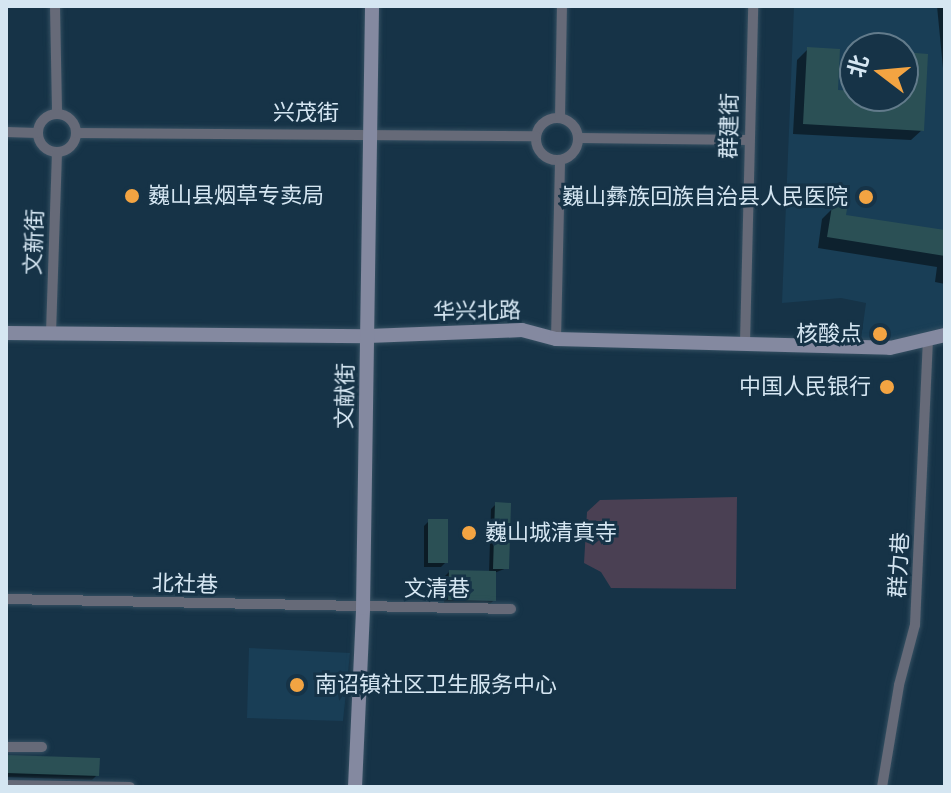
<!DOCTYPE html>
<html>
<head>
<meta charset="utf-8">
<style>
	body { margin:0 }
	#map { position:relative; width:951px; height:793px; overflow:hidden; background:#163347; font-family:Mulish,"Noto Sans SC",sans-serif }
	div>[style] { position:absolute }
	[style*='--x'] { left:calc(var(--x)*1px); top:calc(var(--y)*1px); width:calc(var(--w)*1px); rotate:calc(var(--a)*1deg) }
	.built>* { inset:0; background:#193e56 }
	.green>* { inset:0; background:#4a4053 }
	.shadow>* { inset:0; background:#0007 }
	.building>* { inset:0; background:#2b5055 }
	.roads { filter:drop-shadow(0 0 2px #355062) drop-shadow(0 0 2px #355062) }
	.street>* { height:10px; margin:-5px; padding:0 5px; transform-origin:5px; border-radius:5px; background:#666a78 }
	.street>.ring { margin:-5px; padding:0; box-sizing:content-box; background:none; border:10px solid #666a78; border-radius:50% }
	.secondary>* { height:14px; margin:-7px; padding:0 7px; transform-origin:7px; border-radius:7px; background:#8489a0 }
	.dots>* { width:22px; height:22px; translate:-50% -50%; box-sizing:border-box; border:4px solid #163347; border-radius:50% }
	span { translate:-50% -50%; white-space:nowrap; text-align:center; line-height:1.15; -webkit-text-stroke:6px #163347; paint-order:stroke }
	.street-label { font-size:22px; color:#d5e6f2 }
	.poi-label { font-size:22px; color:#d5e6f2 }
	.left { translate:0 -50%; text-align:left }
	.right { translate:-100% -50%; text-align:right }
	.frame { position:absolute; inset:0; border:8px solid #d5e6f2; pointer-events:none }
	.north { position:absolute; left:839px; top:32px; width:80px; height:80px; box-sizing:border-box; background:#163347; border:2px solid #627b8b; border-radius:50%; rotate:286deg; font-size:22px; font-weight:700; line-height:32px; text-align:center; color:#d5e6f2 }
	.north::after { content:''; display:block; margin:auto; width:28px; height:36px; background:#f3a442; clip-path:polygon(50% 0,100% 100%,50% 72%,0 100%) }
</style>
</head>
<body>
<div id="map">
	<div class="built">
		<i style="clip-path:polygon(evenodd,794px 6px,945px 6px,945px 330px,890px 344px,861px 339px,866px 303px,841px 298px,782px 303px,794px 6px,855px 48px,903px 48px,903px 96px,855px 96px,855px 48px)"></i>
		<i style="clip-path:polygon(249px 648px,350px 653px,343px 721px,247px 718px)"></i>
	</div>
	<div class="green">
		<i style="clip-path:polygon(737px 497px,736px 589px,611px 588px,601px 572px,584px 563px,587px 512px,600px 500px)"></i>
	</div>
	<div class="shadow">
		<i style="clip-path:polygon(937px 6px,945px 6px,945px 68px,943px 68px)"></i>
		<i style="clip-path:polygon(808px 49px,836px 92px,855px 96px,903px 96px,903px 54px,922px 130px,911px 140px,793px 134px,797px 60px)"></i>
		<i style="clip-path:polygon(945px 165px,945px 284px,935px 282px,937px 267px,818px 248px,822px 219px,833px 208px,844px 216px,943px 232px)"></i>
		<i style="clip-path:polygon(496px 504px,507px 568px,494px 573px,494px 600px,489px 605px,444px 604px,444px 577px,449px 572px,489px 573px,491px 509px)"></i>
		<i style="clip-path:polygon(429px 521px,446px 562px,441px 567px,424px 567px,424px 526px)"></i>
		<i style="clip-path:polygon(6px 757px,97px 775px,92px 780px,6px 777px)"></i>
	</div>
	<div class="building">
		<i style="clip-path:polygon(807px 47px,840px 49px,838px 90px,855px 91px,855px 96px,903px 96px,903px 52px,928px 54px,924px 131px,803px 124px)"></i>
		<i style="clip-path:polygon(832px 206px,847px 209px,846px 215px,945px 230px,945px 256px,827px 237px)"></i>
		<i style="clip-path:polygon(495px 502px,511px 503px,509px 569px,493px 569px)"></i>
		<i style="clip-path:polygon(428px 519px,448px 519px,448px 563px,428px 563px)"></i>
		<i style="clip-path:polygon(449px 570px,496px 571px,496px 601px,448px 600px)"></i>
		<i style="clip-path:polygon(6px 755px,100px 758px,99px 776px,6px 773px)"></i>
	</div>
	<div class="roads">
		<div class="street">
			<i style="--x:55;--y:6;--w:107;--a:88.9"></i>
			<i class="ring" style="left:38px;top:114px;width:28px;height:28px"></i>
			<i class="ring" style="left:536px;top:118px;width:32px;height:32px"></i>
			<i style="--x:560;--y:118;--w:112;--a:-89"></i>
			<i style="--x:6;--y:132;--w:31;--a:2"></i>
			<i style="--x:76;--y:133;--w:460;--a:0.4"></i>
			<i style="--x:578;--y:138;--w:171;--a:0.7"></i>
			<i style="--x:51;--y:333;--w:181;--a:-88.1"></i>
			<i style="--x:556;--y:339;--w:179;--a:-88.7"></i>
			<i style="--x:745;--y:343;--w:337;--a:-88.6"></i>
			<i style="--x:6;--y:599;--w:505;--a:1.13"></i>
			<i style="--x:6;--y:747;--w:36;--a:0"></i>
			<i style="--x:6;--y:785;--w:124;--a:0.9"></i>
			<i style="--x:882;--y:787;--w:103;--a:-80.5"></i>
			<i style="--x:899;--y:685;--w:62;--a:-75.1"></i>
			<i style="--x:915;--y:625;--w:283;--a:-87.4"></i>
		</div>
		<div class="secondary">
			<i style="--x:6;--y:333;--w:362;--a:0.5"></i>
			<i style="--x:368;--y:336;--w:154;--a:-2.2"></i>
			<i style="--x:522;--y:330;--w:35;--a:15"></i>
			<i style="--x:556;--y:339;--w:334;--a:1.5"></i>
			<i style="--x:890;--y:348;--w:57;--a:-13.3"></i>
			<i style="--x:355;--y:787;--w:179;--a:-87.4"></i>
			<i style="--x:363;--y:608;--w:602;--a:-89.14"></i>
		</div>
	</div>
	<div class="dots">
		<i style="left:132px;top:196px;background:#f3a442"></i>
		<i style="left:866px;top:197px;background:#f3a442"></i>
		<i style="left:880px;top:334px;background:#f3a442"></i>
		<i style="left:887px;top:387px;background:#f3a442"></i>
		<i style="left:469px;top:533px;background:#f3a442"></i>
		<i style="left:297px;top:685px;background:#f3a442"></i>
	</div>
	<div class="street-label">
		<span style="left:306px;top:113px">兴茂街</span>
		<span style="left:729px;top:126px;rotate:-89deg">群建街</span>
		<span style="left:34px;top:242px;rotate:-88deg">文新街</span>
		<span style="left:477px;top:311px;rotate:-1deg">华兴北路</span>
		<span style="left:345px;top:396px;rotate:-89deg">文献街</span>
		<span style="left:899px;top:565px;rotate:-87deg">群力巷</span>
		<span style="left:185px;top:584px;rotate:2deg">北社巷</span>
		<span style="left:437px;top:589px">文清巷</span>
	</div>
	<div class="poi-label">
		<span class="left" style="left:148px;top:196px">巍山县烟草专卖局</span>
		<span class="right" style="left:848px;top:197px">巍山彝族回族自治县人民医院</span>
		<span class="right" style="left:862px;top:334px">核酸点</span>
		<span class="right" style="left:871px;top:387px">中国人民银行</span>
		<span class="left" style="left:485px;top:533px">巍山城清真寺</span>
		<span class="left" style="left:315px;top:685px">南诏镇社区卫生服务中心</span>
	</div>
	<div class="frame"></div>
	<div class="north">北</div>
</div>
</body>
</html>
